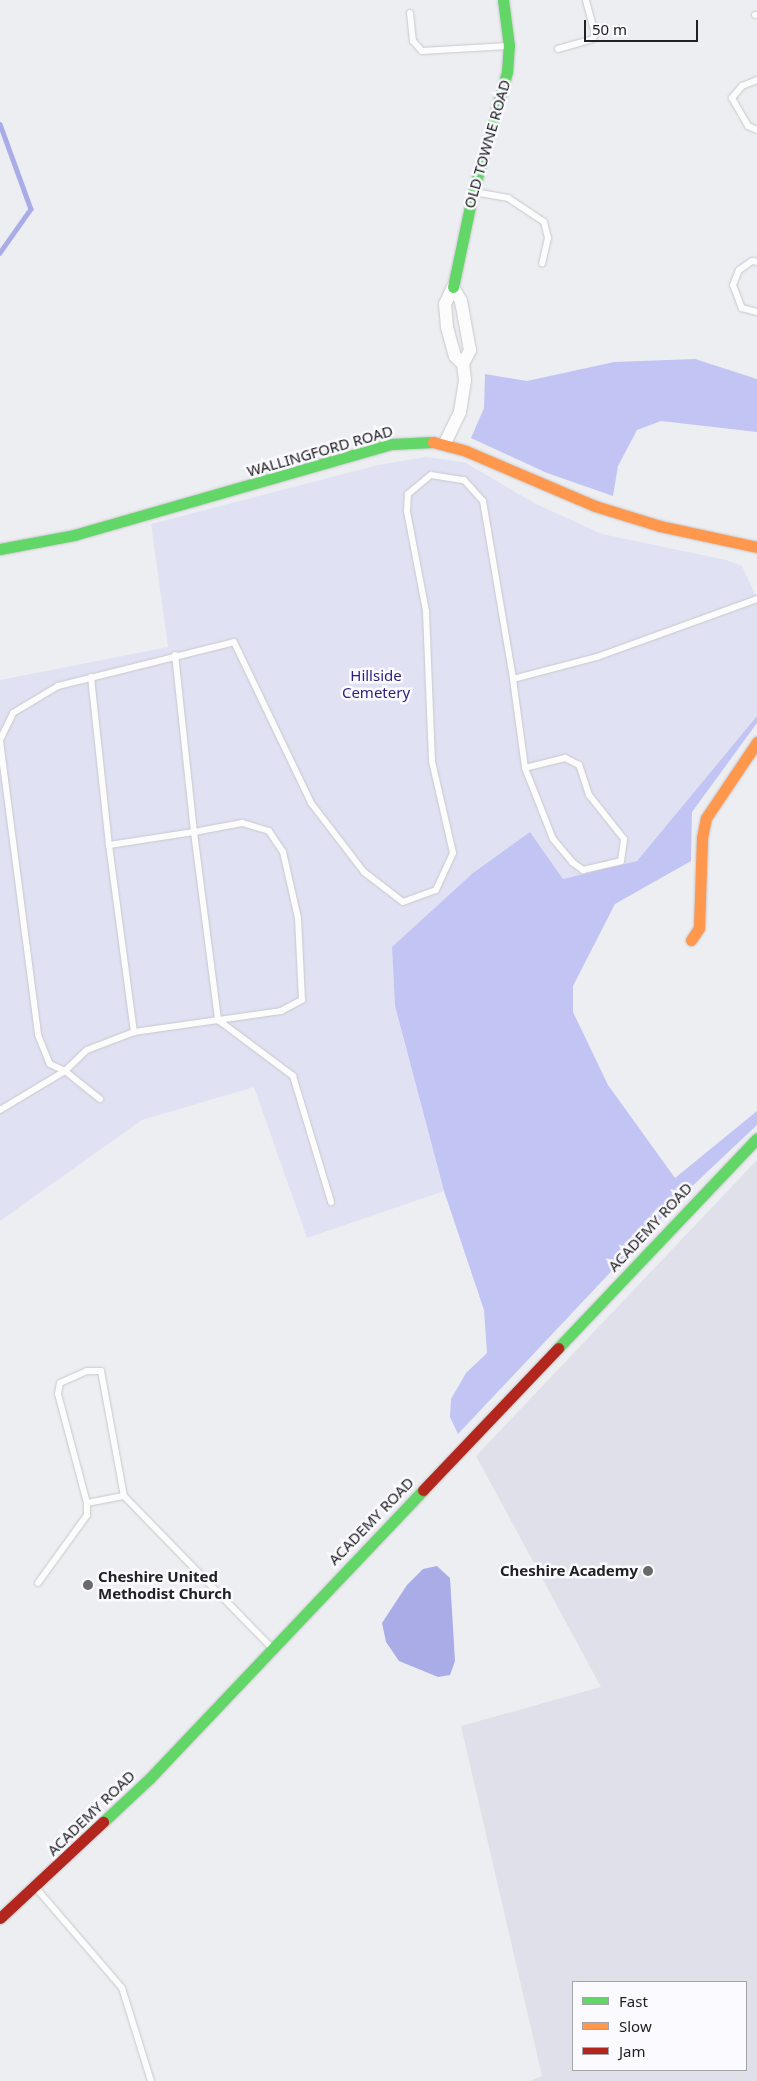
<!DOCTYPE html>
<html>
<head>
<meta charset="utf-8">
<style>
	body { margin:0 }
	#map { position:relative; width:757px; height:2081px; overflow:hidden; background:#edeef2; font-family:"Noto Sans",sans-serif }
	div>[style] { position:absolute }
	[style*='--x'] { left:calc(var(--x)*1px); top:calc(var(--y)*1px); width:calc(var(--w)*1px); rotate:calc(var(--a)*1deg) }
	.built>* { inset:0; background:#dfe0e9 }
	.green>* { inset:0; background:#e0e2f3 }
	.forest>* { inset:0; background:#c2c4f4 }
	.water>* { inset:0; background:#aaace8 }
	.stream>* { height:4.5px; margin:-2.25px; padding:0 2.25px; transform-origin:2.25px; border-radius:2.25px; background:#aaace8 }
	.roads { filter:drop-shadow(0 0 1px #c7c8ca) drop-shadow(0 0 1px #c7c8ca) }
	.lane>* { height:6px; margin:-3px; padding:0 3px; transform-origin:3px; border-radius:3px; background:#fcfcfd }
	.street>* { height:12px; margin:-6px; padding:0 6px; transform-origin:6px; border-radius:6px; background:#fcfcfd }
	.fast>* { height:11px; margin:-5.5px; padding:0 5.5px; transform-origin:5.5px; border-radius:5.5px; background:#63d668 }
	.slow>* { height:11px; margin:-5.5px; padding:0 5.5px; transform-origin:5.5px; border-radius:5.5px; background:#ff974d }
	.jam>* { height:11px; margin:-5.5px; padding:0 5.5px; transform-origin:5.5px; border-radius:5.5px; background:#b3261e }
	.dots>* { width:14px; height:14px; translate:-50% -50%; box-sizing:border-box; border:2px solid #fafaff; border-radius:50% }
	span { translate:-50% -50%; white-space:nowrap; text-align:center; line-height:1.15; -webkit-text-stroke:5px #fafaff; paint-order:stroke }
	.street-label { font-size:15px; color:#222224 }
	.park-label { font-size:15px; color:#2d1e7d }
	.poi-label { font-size:15px; color:#222224; font-weight:700 }
	.right { translate:-100% -50%; text-align:right }
	.left { translate:0 -50%; text-align:left }
	.legend { position:absolute; left:572px; top:1981px; width:175px; height:90px; box-sizing:border-box; background:#fafaff; border:1px solid #a4a4a7; margin:0; padding:6px 9px; list-style:none; font-size:15px; color:#222224 }
	.legend li { display:flex; align-items:center; gap:10px; height:25px }
	.legend b { width:25px; border:1px solid #a4a4a7 }
	.scale { position:absolute; left:584px; top:20px; width:114px; height:22px; box-sizing:border-box; border:2px solid #222224; border-top:0; padding-left:6px; font-size:15px; line-height:18px; white-space:nowrap; color:#222224; -webkit-text-stroke:4px #fafaff; paint-order:stroke }
</style>
</head>
<body>
<div id="map">
	<div class="built">
		<i style="clip-path:polygon(evenodd,757px 1160px,757px 2081px,530px 2081px,542px 2076px,461px 1726px,601px 1687px,476px 1456px,757px 1160px,573px 1982px,746px 1982px,746px 2070px,573px 2070px,573px 1982px)"></i>
	</div>
	<div class="green">
		<i style="clip-path:polygon(425px 457px,464px 462px,536px 504px,602px 534px,726px 560px,742px 566px,757px 598px,757px 716px,637px 861px,563px 879px,530px 832px,392px 947px,395px 1007px,444px 1191px,307px 1238px,254px 1087px,142px 1120px,0 1221px,0 680px,168px 647px,151px 524px,378px 465px)"></i>
	</div>
	<div class="forest">
		<i style="clip-path:polygon(695px 359px,757px 379px,757px 432px,661px 421px,637px 430px,618px 466px,613px 496px,547px 473px,471px 438px,484px 408px,485px 374px,527px 381px,614px 362px)"></i>
		<i style="clip-path:polygon(757px 716px,757px 723px,692px 812px,691px 861px,615px 904px,573px 986px,573px 1012px,608px 1085px,675px 1178px,757px 1111px,757px 1125px,687px 1191px,458px 1434px,450px 1417px,451px 1399px,466px 1373px,487px 1353px,484px 1310px,444px 1191px,395px 1006px,392px 947px,473px 873px,530px 832px,563px 879px,637px 861px)"></i>
	</div>
	<div class="water">
		<i style="clip-path:polygon(437px 1566px,450px 1578px,455px 1661px,450px 1675px,438px 1677px,399px 1661px,386px 1642px,382px 1623px,407px 1585px,423px 1569px)"></i>
	</div>
	<div class="stream">
		<i style="--x:0;--y:124;--w:90;--a:70"></i>
		<i style="--x:31;--y:209;--w:54;--a:125.2"></i>
	</div>
	<div class="roads">
		<div class="lane">
			<i style="--x:410;--y:13;--w:28;--a:84"></i>
			<i style="--x:413;--y:41;--w:13;--a:48"></i>
			<i style="--x:422;--y:51;--w:86;--a:-3.3"></i>
			<i style="--x:755;--y:15;--w:2;--a:0"></i>
			<i style="--x:558;--y:49;--w:36;--a:-16"></i>
			<i style="--x:593;--y:39;--w:5;--a:-68"></i>
			<i style="--x:595;--y:34;--w:35;--a:-105"></i>
			<i style="--x:757;--y:80;--w:16;--a:158"></i>
			<i style="--x:742;--y:86;--w:16;--a:130"></i>
			<i style="--x:732;--y:98;--w:32;--a:60"></i>
			<i style="--x:748;--y:126;--w:10;--a:24"></i>
			<i style="--x:474;--y:192;--w:35;--a:10"></i>
			<i style="--x:508;--y:198;--w:43;--a:33.7"></i>
			<i style="--x:544;--y:222;--w:16;--a:76"></i>
			<i style="--x:548;--y:238;--w:26;--a:103"></i>
			<i style="--x:757;--y:262;--w:5;--a:-169"></i>
			<i style="--x:752;--y:261;--w:16;--a:145"></i>
			<i style="--x:739;--y:270;--w:16;--a:112"></i>
			<i style="--x:733;--y:285;--w:25;--a:69"></i>
			<i style="--x:742;--y:308;--w:16;--a:15"></i>
			<i style="--x:91;--y:677;--w:169;--a:83.9"></i>
			<i style="--x:109;--y:845;--w:86;--a:-8.7"></i>
			<i style="--x:194;--y:832;--w:190;--a:82.7"></i>
			<i style="--x:218;--y:1020;--w:94;--a:36.7"></i>
			<i style="--x:293;--y:1076;--w:132;--a:73.2"></i>
			<i style="--x:513;--y:679;--w:90;--a:82.3"></i>
			<i style="--x:525;--y:768;--w:76;--a:68.5"></i>
			<i style="--x:553;--y:839;--w:30;--a:50"></i>
			<i style="--x:572;--y:862;--w:14;--a:36"></i>
			<i style="--x:583;--y:870;--w:39;--a:-13"></i>
			<i style="--x:621;--y:861;--w:22;--a:-82"></i>
			<i style="--x:624;--y:839;--w:56;--a:-128.5"></i>
			<i style="--x:589;--y:795;--w:32;--a:-108"></i>
			<i style="--x:579;--y:765;--w:16;--a:-153"></i>
			<i style="--x:565;--y:758;--w:41;--a:166"></i>
			<i style="--x:0;--y:740;--w:30;--a:-64"></i>
			<i style="--x:13;--y:713;--w:52;--a:-31"></i>
			<i style="--x:58;--y:686;--w:181;--a:-14"></i>
			<i style="--x:234;--y:642;--w:178;--a:64.4"></i>
			<i style="--x:311;--y:803;--w:87;--a:52.5"></i>
			<i style="--x:364;--y:872;--w:49;--a:37.6"></i>
			<i style="--x:403;--y:902;--w:35;--a:-20"></i>
			<i style="--x:436;--y:890;--w:41;--a:-65.3"></i>
			<i style="--x:453;--y:853;--w:94;--a:-102.9"></i>
			<i style="--x:432;--y:761;--w:150;--a:-92.3"></i>
			<i style="--x:426;--y:611;--w:102;--a:-100.8"></i>
			<i style="--x:407;--y:511;--w:17;--a:-87"></i>
			<i style="--x:408;--y:494;--w:30;--a:-40"></i>
			<i style="--x:431;--y:475;--w:33;--a:9"></i>
			<i style="--x:464;--y:480;--w:28;--a:48"></i>
			<i style="--x:483;--y:501;--w:181;--a:80.4"></i>
			<i style="--x:513;--y:679;--w:87;--a:-14.7"></i>
			<i style="--x:597;--y:657;--w:170;--a:-19.9"></i>
			<i style="--x:0;--y:741;--w:296;--a:82.6"></i>
			<i style="--x:38;--y:1035;--w:31;--a:68"></i>
			<i style="--x:50;--y:1064;--w:17;--a:25"></i>
			<i style="--x:65;--y:1071;--w:30;--a:-44"></i>
			<i style="--x:87;--y:1050;--w:50;--a:-21"></i>
			<i style="--x:134;--y:1032;--w:148;--a:-8.1"></i>
			<i style="--x:281;--y:1011;--w:24;--a:-28"></i>
			<i style="--x:302;--y:1000;--w:82;--a:-92.8"></i>
			<i style="--x:298;--y:918;--w:68;--a:-102.8"></i>
			<i style="--x:283;--y:852;--w:25;--a:-124"></i>
			<i style="--x:269;--y:831;--w:28;--a:-163"></i>
			<i style="--x:242;--y:823;--w:49;--a:169.4"></i>
			<i style="--x:194;--y:832;--w:178;--a:-96.1"></i>
			<i style="--x:109;--y:845;--w:189;--a:82.4"></i>
			<i style="--x:0;--y:1110;--w:76;--a:-31"></i>
			<i style="--x:65;--y:1071;--w:45;--a:38.7"></i>
			<i style="--x:87;--y:1503;--w:38;--a:-11"></i>
			<i style="--x:38;--y:1583;--w:84;--a:-54.2"></i>
			<i style="--x:87;--y:1515;--w:12;--a:-90"></i>
			<i style="--x:87;--y:1503;--w:113;--a:-104.9"></i>
			<i style="--x:58;--y:1394;--w:11;--a:-80"></i>
			<i style="--x:60;--y:1383;--w:30;--a:-24"></i>
			<i style="--x:87;--y:1371;--w:14;--a:0"></i>
			<i style="--x:101;--y:1371;--w:127;--a:79.6"></i>
			<i style="--x:124;--y:1496;--w:211;--a:45.8"></i>
			<i style="--x:36;--y:1888;--w:132;--a:49.3"></i>
			<i style="--x:122;--y:1988;--w:97;--a:72.7"></i>
		</div>
		<div class="street">
			<i style="--x:445;--y:443;--w:34;--a:-64"></i>
			<i style="--x:460;--y:412;--w:32;--a:-81"></i>
			<i style="--x:465;--y:380;--w:16;--a:-97"></i>
			<i style="--x:463;--y:364;--w:16;--a:-63"></i>
			<i style="--x:470;--y:350;--w:50;--a:-100.4"></i>
			<i style="--x:461;--y:301;--w:16;--a:-120"></i>
			<i style="--x:453;--y:287;--w:19;--a:115"></i>
			<i style="--x:445;--y:304;--w:23;--a:85"></i>
			<i style="--x:447;--y:327;--w:30;--a:75"></i>
			<i style="--x:455;--y:356;--w:11;--a:45"></i>
		</div>
		<div class="fast">
			<i style="--x:453;--y:287;--w:97;--a:-78.1"></i>
			<i style="--x:473;--y:192;--w:125;--a:-74.2"></i>
			<i style="--x:507;--y:72;--w:26;--a:-86"></i>
			<i style="--x:509;--y:46;--w:46;--a:-97.4"></i>
			<i style="--x:0;--y:549;--w:75;--a:-10.7"></i>
			<i style="--x:74;--y:535;--w:331;--a:-16"></i>
			<i style="--x:392;--y:444;--w:41;--a:-2.8"></i>
			<i style="--x:558;--y:1348;--w:289;--a:-46.5"></i>
			<i style="--x:103;--y:1822;--w:64;--a:-43.1"></i>
			<i style="--x:150;--y:1778;--w:397;--a:-46.5"></i>
		</div>
		<div class="slow">
			<i style="--x:433;--y:442;--w:34;--a:15"></i>
			<i style="--x:466;--y:451;--w:140;--a:23.1"></i>
			<i style="--x:595;--y:506;--w:68;--a:17.1"></i>
			<i style="--x:660;--y:526;--w:99;--a:12.2"></i>
			<i style="--x:691;--y:940;--w:14;--a:-56"></i>
			<i style="--x:699;--y:928;--w:90;--a:-88.1"></i>
			<i style="--x:702;--y:838;--w:20;--a:-79"></i>
			<i style="--x:706;--y:818;--w:92;--a:-56.1"></i>
		</div>
		<div class="jam">
			<i style="--x:423;--y:1490;--w:196;--a:-46.4"></i>
			<i style="--x:0;--y:1918;--w:141;--a:-43"></i>
		</div>
	</div>
	<div class="dots">
		<i style="left:648px;top:1571px;background:#69696c"></i>
		<i style="left:88px;top:1585px;background:#69696c"></i>
	</div>
	<div class="street-label">
		<span style="left:487px;top:144px;rotate:-74deg">OLD TOWNE ROAD</span>
		<span style="left:320px;top:451px;rotate:-16deg">WALLINGFORD ROAD</span>
		<span style="left:650px;top:1227px;rotate:-47deg">ACADEMY ROAD</span>
		<span style="left:371px;top:1521px;rotate:-46deg">ACADEMY ROAD</span>
		<span style="left:91px;top:1813px;rotate:-44deg">ACADEMY ROAD</span>
	</div>
	<div class="park-label">
		<span style="left:376px;top:684px">Hillside<br>Cemetery</span>
	</div>
	<div class="poi-label">
		<span class="right" style="left:638px;top:1571px">Cheshire Academy</span>
		<span class="left" style="left:98px;top:1585px">Cheshire United<br>Methodist Church</span>
	</div>
	<ul class="legend">
	<li><b style="height:6px;background:#63d668"></b>Fast</li>
	<li><b style="height:6px;background:#ff974d"></b>Slow</li>
	<li><b style="height:6px;background:#b3261e"></b>Jam</li>
	</ul>
	<div class="scale">50 m</div>
</div>
</body>
</html>
